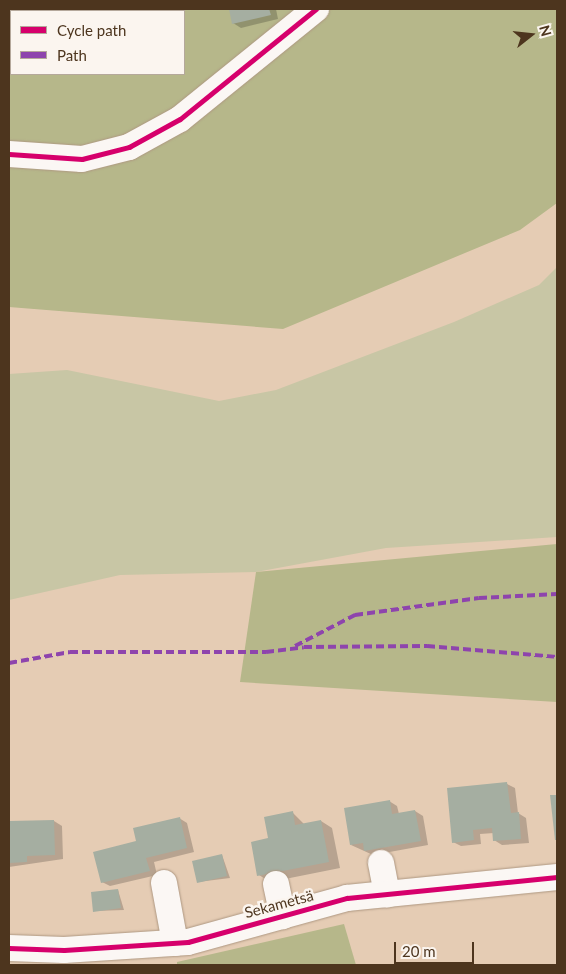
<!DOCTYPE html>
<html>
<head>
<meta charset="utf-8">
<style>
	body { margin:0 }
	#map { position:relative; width:566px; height:974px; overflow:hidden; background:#e5ccb4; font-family:Lato,sans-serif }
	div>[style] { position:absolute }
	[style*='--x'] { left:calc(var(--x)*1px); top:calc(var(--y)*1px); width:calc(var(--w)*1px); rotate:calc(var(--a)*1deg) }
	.green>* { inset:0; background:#c8c6a5 }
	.forest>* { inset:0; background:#b6b78a }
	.shadow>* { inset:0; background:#0003 }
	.building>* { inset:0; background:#a5aea1 }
	.roads { filter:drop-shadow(0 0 1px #ae9882) drop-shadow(0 0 1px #ae9882) }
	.minor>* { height:26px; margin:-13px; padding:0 13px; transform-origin:13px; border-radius:13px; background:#fbf7f4 }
	.quiet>* { height:4px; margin-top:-2px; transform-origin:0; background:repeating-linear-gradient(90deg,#8e44ad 0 8px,transparent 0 12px) }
	.cycleway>* { height:5px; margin:-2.5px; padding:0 2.5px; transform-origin:2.5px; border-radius:2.5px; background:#d6006c }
	span { translate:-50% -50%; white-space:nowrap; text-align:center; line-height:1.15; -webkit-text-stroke:5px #fbf5ef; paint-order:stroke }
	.street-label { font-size:15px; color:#4d351e }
	.frame { position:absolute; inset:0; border:10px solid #4d351e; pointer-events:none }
	.legend { position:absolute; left:10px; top:10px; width:175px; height:65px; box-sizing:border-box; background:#fbf5ef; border:1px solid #b5a89b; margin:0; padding:6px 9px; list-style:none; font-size:15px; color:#4d351e }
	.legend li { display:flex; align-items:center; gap:10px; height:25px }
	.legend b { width:25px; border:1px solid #b5a89b }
	.north { position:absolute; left:506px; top:10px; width:50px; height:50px; -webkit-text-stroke:4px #fbf5ef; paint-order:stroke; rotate:74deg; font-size:14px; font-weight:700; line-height:20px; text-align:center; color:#4d351e }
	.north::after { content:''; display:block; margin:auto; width:18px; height:22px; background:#4d351e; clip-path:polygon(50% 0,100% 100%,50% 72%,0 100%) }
	.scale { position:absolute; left:394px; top:942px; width:80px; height:22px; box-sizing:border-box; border:2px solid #4d351e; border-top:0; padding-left:6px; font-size:15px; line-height:18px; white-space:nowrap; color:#4d351e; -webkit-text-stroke:4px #fbf5ef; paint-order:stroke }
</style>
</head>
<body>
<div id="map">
	<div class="green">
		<i style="clip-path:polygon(557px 267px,557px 537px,386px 548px,256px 572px,120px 575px,9px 600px,9px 374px,67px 370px,219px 401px,276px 390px,454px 322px,539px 285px)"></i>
	</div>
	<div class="forest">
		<i style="clip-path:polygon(evenodd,9px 9px,557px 9px,557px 203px,520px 230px,283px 329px,9px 307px,9px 9px,11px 11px,184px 11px,184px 74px,11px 74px,11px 11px)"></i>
		<i style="clip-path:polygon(557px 544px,557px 702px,240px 682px,256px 572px)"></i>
		<i style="clip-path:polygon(344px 924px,356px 965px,177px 965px,177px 962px)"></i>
	</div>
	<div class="shadow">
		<i style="clip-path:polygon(230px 9px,276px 9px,278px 19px,241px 28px,233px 23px)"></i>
		<i style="clip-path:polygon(507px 784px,515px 788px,518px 813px,526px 818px,529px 843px,502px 845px,494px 840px,494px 833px,480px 834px,481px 844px,461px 846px,453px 842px)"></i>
		<i style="clip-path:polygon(389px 801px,397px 806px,399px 814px,415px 811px,423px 816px,428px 845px,373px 855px,351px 845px)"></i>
		<i style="clip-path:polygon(292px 812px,305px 825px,321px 821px,332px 828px,340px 868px,270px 882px,259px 875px,269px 839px)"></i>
		<i style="clip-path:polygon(179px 818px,187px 823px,194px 852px,154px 862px,157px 875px,110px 886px,102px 882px,138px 842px)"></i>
		<i style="clip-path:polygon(54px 821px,62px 826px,63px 859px,9px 867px,9px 822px)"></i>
		<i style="clip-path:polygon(222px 855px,230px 878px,198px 882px)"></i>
		<i style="clip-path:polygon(118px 890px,124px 910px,94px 911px)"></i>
	</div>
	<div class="building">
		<i style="clip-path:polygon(229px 9px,269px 9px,271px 15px,232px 24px)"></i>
		<i style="clip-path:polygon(507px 782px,511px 813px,519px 812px,521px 839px,493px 841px,492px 828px,473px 830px,474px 840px,452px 843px,447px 788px)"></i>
		<i style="clip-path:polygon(550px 795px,557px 795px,557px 840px,555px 840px)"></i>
		<i style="clip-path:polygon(390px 800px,392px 814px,415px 810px,421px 841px,364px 851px,363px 843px,350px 845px,344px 808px)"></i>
		<i style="clip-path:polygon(293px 811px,295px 825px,321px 820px,329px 862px,257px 876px,251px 842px,268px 838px,264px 817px)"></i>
		<i style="clip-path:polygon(180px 817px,187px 848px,146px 858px,150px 871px,101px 883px,93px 852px,136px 841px,133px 828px)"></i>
		<i style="clip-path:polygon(54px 820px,55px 855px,27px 856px,27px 862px,9px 863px,9px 821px)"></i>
		<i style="clip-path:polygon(222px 854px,227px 876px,197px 883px,192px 861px)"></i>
		<i style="clip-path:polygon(118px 889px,121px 908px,93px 912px,91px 892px)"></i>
	</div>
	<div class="roads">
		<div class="minor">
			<i style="--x:9;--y:154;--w:73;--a:3.9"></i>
			<i style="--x:82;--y:159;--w:49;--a:-14.3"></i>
			<i style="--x:129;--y:147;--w:58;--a:-28.8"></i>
			<i style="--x:180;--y:119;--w:175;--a:-39"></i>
			<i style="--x:381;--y:863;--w:32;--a:79"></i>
			<i style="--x:164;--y:883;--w:61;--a:79.6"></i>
			<i style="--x:276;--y:884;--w:33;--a:78"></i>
			<i style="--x:9;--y:948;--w:55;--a:2.1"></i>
			<i style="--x:64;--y:950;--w:124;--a:-3.7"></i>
			<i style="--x:188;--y:942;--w:165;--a:-15.5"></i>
			<i style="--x:347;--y:898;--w:211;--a:-5.7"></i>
		</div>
	</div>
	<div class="quiet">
		<i style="--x:295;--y:646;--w:68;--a:-27.3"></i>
		<i style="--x:355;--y:615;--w:125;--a:-7.8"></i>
		<i style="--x:479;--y:598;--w:78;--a:-2.9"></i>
		<i style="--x:9;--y:663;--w:62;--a:-10.2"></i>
		<i style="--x:70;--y:652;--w:196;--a:0"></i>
		<i style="--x:266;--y:652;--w:38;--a:-7"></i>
		<i style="--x:304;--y:647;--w:123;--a:-0.5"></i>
		<i style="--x:427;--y:646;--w:130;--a:4.8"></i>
	</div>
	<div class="cycleway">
		<i style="--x:9;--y:154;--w:73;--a:3.9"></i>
		<i style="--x:82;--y:159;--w:49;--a:-14.3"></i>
		<i style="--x:129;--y:147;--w:58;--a:-28.8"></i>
		<i style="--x:180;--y:119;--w:175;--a:-39"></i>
		<i style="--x:9;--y:948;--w:55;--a:2.1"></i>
		<i style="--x:64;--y:950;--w:124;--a:-3.7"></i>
		<i style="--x:188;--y:942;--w:165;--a:-15.5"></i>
		<i style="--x:347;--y:898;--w:211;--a:-5.7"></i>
	</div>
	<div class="street-label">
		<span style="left:279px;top:904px;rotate:-15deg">Sekametsä</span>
	</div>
	<div class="frame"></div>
	<ul class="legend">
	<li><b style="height:6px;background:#d6006c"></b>Cycle path</li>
	<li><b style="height:6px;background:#8e44ad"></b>Path</li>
	</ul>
	<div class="north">N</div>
	<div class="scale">20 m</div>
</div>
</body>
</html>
